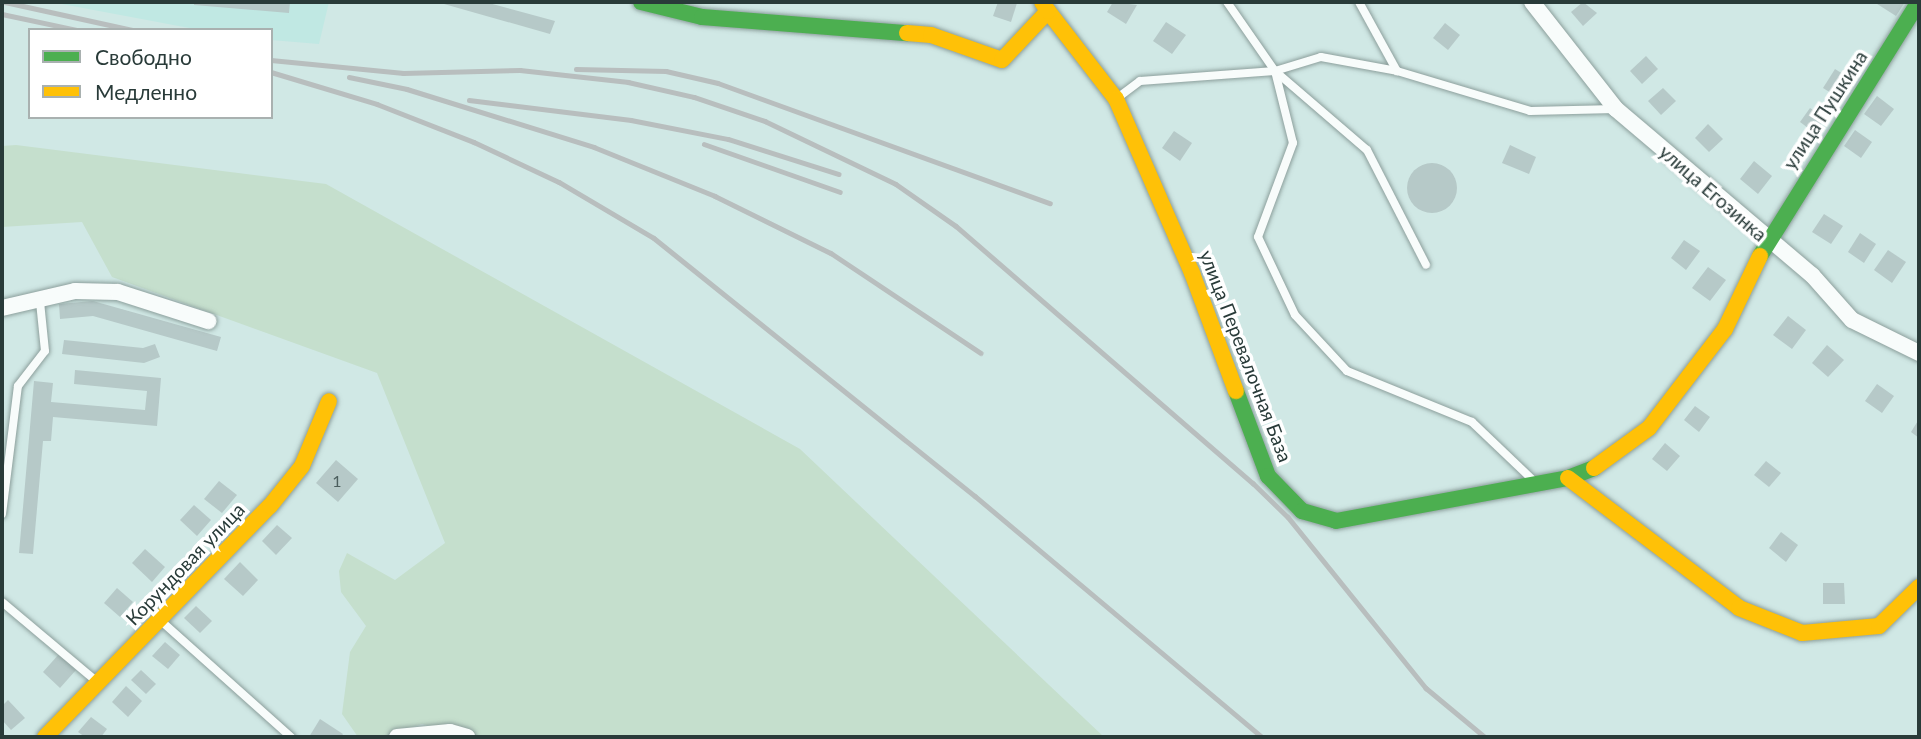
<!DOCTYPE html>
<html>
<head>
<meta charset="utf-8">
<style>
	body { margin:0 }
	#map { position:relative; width:1921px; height:739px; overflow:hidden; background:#d0e8e5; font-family:Lato,sans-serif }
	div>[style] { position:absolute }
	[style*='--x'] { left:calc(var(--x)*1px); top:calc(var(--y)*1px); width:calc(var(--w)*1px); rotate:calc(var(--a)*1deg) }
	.built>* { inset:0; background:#c0e8e3 }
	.green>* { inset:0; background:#c5dfcd }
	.building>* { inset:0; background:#b6c9c8 }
	.round { border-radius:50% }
	.roads { filter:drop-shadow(0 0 2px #8c9f9c) drop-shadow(0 0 2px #8c9f9c) }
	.lane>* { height:8px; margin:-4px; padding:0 4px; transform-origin:4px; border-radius:4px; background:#f8fcfb }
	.street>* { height:16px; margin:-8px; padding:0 8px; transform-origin:8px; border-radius:8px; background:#f8fcfb }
	.fast>* { height:16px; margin:-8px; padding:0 8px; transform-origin:8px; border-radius:8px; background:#4caf50 }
	.slow>* { height:16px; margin:-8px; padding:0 8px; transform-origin:8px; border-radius:8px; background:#ffc107 }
	.rail>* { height:4.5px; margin:-2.25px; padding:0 2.25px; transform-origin:2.25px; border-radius:2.25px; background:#b8bebe }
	span { translate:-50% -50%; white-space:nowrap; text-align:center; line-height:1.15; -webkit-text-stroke:7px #fff; paint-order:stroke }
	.number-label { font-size:16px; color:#4c5e5d }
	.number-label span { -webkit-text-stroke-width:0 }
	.street-label { font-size:19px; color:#293b39 }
	.frame { position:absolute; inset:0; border:4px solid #293b39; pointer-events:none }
	.legend { position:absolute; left:28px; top:28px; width:245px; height:91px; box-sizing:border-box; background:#fff; border:2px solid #a9b1b0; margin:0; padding:9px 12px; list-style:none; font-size:21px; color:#293b39 }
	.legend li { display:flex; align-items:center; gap:14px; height:35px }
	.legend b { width:35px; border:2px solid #a9b1b0 }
</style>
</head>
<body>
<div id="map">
	<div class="built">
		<i style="clip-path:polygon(51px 2px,329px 2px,319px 44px,271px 40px,271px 30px,200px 30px)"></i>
	</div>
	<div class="green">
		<i style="clip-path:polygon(16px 145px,326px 184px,800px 449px,1104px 737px,473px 737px,422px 724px,382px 737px,358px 737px,342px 714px,350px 652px,366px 626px,341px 592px,339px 571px,347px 553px,395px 580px,445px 543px,377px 373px,112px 277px,82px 222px,2px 227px,2px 146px)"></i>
	</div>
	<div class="building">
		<i style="clip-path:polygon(194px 2px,290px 2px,289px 13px,194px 5px)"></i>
		<i style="clip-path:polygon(437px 2px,485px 2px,555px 21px,550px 34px)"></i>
		<i style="clip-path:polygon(998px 2px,1017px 3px,1011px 22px,993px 16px)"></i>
		<i style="clip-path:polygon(1113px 2px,1137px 5px,1126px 24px,1107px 12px)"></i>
		<i style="clip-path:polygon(1583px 2px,1597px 13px,1583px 26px,1571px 12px)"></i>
		<i style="clip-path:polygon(1874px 2px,1905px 2px,1896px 16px)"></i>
		<i style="clip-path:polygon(1166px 22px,1186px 35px,1172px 54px,1153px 41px)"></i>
		<i style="clip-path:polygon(1445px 23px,1460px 35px,1448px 50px,1433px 38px)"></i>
		<i style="clip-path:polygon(1646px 56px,1658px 69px,1642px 84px,1630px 71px)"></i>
		<i style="clip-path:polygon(1835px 69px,1851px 79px,1839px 98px,1823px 88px)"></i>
		<i style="clip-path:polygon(1663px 88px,1676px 101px,1661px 115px,1648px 101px)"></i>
		<i style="clip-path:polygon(1877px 96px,1894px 109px,1881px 126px,1864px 114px)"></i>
		<i style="clip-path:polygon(1810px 108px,1825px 118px,1815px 133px,1800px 122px)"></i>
		<i style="clip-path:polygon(1708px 124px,1723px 139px,1709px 152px,1695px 138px)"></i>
		<i style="clip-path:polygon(1855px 130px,1872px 142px,1861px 158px,1844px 146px)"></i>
		<i style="clip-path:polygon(1174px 131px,1192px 143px,1180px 161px,1162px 148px)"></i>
		<i style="clip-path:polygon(1510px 145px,1536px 157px,1529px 174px,1502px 163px)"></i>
		<i style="clip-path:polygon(1754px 161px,1772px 176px,1758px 194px,1740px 179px)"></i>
		<i class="round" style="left:1407px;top:163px;width:50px;height:50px"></i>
		<i style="clip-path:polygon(1824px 214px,1843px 226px,1831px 244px,1812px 232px)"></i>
		<i style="clip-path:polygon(1860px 233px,1876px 244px,1864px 263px,1848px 252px)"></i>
		<i style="clip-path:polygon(1684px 240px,1700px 251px,1686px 270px,1671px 258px)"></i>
		<i style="clip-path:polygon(1888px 250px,1906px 262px,1892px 283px,1874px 270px)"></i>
		<i style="clip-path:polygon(1708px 267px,1726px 280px,1710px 301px,1692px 288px)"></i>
		<i style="clip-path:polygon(93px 301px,221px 337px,217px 351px,93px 316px,60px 319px,59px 304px)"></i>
		<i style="clip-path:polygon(1788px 316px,1806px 330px,1792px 349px,1773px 335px)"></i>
		<i style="clip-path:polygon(64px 340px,143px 348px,155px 344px,160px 357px,144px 363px,62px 354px)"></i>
		<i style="clip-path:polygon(1827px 345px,1844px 360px,1828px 377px,1812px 363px)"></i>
		<i style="clip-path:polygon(75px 370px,161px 378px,157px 426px,53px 417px,51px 441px,43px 441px,33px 554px,19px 553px,34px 381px,53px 383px,51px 402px,145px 410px,147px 391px,74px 384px)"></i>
		<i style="clip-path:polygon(1877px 384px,1894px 396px,1882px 413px,1865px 401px)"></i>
		<i style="clip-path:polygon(1695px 406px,1710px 417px,1699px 432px,1684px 420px)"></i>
		<i style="clip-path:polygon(1919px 419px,1919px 438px,1911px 432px)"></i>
		<i style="clip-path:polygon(1665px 443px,1680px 456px,1667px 471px,1652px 459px)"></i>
		<i style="clip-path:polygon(336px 460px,358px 479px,338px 502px,316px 483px)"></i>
		<i style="clip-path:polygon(1766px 461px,1781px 473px,1769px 487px,1754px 475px)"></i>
		<i style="clip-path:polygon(219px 481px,237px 495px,222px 513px,204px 499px)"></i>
		<i style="clip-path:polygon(194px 505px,211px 520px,197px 536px,180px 520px)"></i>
		<i style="clip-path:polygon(277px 525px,292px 538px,276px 555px,262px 541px)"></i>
		<i style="clip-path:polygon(1781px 532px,1798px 545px,1786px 562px,1769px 548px)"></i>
		<i style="clip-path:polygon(145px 549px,165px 567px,152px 582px,132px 563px)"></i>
		<i style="clip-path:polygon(240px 562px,258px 580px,243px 596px,224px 579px)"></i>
		<i style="clip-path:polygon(1823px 583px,1844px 583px,1845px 604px,1823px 604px)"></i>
		<i style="clip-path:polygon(117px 588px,133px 602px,120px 617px,104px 603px)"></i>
		<i style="clip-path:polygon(196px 606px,212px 621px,200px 633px,184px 618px)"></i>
		<i style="clip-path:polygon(165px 642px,180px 655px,168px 669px,152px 656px)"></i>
		<i style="clip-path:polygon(59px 654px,76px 670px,60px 688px,43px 672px)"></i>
		<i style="clip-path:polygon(141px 670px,156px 684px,146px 694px,131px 680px)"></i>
		<i style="clip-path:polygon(126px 686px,142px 701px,128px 717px,112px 702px)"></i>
		<i style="clip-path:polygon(8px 700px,25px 718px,11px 730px,2px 720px,2px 706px)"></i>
		<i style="clip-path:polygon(91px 717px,107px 729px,101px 737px,85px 737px,78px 732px)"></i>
		<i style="clip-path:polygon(320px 719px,343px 734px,341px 737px,309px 737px)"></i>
	</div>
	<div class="roads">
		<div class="lane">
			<i style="--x:1227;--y:2;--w:84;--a:55.2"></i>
			<i style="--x:1275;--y:71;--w:48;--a:-16.9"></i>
			<i style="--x:1321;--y:57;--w:77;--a:10.4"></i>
			<i style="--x:1397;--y:71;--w:139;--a:16.7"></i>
			<i style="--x:1530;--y:111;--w:86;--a:-1.3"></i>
			<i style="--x:1359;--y:2;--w:79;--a:61.2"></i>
			<i style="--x:1275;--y:71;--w:74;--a:76"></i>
			<i style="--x:1293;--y:143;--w:100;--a:110.4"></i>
			<i style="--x:1258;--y:237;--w:86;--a:64.6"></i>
			<i style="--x:1295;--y:315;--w:76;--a:47.1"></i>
			<i style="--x:1347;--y:371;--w:135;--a:22.2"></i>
			<i style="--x:1472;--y:422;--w:86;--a:43.6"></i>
			<i style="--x:1116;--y:99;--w:30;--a:-37"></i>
			<i style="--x:1140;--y:81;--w:135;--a:-4.2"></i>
			<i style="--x:1275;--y:71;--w:121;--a:40.7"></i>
			<i style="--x:1367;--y:150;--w:129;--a:62.8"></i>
			<i style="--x:2;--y:514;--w:129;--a:-82.9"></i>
			<i style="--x:18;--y:386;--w:44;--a:-52.4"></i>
			<i style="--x:45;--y:351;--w:49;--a:-95.8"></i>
			<i style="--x:2;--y:602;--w:123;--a:40"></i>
			<i style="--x:160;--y:620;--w:176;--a:41.8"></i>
		</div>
		<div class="street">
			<i style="--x:1532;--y:2;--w:136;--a:51.9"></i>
			<i style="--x:1616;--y:109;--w:257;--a:40.3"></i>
			<i style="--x:1812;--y:275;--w:60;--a:48.4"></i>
			<i style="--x:1852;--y:320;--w:75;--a:26.2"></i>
			<i style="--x:2;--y:308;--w:75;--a:-13.1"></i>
			<i style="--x:75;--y:291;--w:43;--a:1.3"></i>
			<i style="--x:118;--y:292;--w:95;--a:17.9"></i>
			<i style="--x:397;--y:737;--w:53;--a:-5.4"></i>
			<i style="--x:450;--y:732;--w:18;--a:16"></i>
		</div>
		<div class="fast">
			<i style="--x:641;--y:2;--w:63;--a:13.8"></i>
			<i style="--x:702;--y:17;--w:206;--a:4.5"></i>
			<i style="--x:1760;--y:256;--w:300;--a:-58"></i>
			<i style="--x:1236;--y:391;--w:91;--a:69.4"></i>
			<i style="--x:1268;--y:476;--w:49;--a:45.8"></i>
			<i style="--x:1302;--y:511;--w:35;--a:16"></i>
			<i style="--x:1336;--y:521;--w:236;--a:-10.5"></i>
			<i style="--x:1568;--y:478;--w:28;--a:-21"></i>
		</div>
		<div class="slow">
			<i style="--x:1048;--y:11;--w:111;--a:52.3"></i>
			<i style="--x:1116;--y:99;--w:190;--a:66.4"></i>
			<i style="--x:1192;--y:273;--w:126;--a:69.6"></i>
			<i style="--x:907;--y:33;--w:24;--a:5"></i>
			<i style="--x:931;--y:35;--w:75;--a:19.4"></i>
			<i style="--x:1002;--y:60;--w:67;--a:-46.8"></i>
			<i style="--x:1048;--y:11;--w:11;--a:-124"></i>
			<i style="--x:1594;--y:468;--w:68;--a:-36"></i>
			<i style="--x:1649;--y:428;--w:125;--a:-52.5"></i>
			<i style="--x:1725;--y:329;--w:81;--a:-64.4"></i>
			<i style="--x:1568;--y:478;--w:215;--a:37.2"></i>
			<i style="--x:1739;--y:608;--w:68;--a:21.6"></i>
			<i style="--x:1802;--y:633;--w:77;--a:-5.2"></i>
			<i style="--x:1879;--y:626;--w:56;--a:-44.3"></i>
			<i style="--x:45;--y:737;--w:322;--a:-45.8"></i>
			<i style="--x:270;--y:506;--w:51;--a:-51.3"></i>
			<i style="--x:302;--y:466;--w:70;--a:-67.4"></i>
		</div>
	</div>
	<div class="rail">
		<i style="--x:5;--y:2;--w:130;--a:12.4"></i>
		<i style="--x:2;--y:14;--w:77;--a:12"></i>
		<i style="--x:271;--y:60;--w:133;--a:5.6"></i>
		<i style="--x:403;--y:73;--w:117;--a:-1.5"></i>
		<i style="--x:520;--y:70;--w:109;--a:6.3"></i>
		<i style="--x:628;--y:82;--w:68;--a:12.8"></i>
		<i style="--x:694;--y:97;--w:75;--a:18.7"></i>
		<i style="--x:765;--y:121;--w:145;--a:25.7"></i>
		<i style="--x:896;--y:184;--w:73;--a:35"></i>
		<i style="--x:956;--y:226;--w:393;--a:40.9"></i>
		<i style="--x:1253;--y:483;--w:49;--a:44.2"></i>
		<i style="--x:1288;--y:517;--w:220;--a:51.1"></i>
		<i style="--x:1426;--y:688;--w:77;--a:39.7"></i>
		<i style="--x:576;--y:69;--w:90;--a:1.3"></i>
		<i style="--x:666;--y:71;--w:53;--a:13"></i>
		<i style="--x:718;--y:83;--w:353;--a:19.9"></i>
		<i style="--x:271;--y:72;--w:111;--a:16.8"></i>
		<i style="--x:377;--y:104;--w:104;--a:21.4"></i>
		<i style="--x:474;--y:142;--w:94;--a:25.2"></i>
		<i style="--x:559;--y:182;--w:110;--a:30.5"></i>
		<i style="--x:654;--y:238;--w:412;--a:38.8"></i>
		<i style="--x:975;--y:496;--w:375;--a:40"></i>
		<i style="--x:349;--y:77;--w:59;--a:11.7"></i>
		<i style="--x:407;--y:89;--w:196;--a:17.2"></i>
		<i style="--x:594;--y:147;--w:131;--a:22"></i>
		<i style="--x:715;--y:196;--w:129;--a:26.2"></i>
		<i style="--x:831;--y:253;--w:180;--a:33.7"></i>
		<i style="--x:469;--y:100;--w:163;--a:7"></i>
		<i style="--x:631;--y:120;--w:99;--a:11.1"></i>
		<i style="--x:728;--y:139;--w:116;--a:17.5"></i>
		<i style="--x:704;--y:144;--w:144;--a:19.4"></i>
	</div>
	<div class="number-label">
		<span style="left:337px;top:481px">1</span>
	</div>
	<div class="street-label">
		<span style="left:1825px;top:110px;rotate:-57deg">улица Пушкина</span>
		<span style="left:1713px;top:193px;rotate:41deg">улица Егозинка</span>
		<span style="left:1246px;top:356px;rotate:69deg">улица Перевалочная База</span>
		<span style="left:185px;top:564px;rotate:-46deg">Корундовая улица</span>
	</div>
	<div class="frame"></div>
	<ul class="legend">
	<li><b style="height:9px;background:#4caf50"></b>Свободно</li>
	<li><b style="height:9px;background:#ffc107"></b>Медленно</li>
	</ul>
</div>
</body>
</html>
